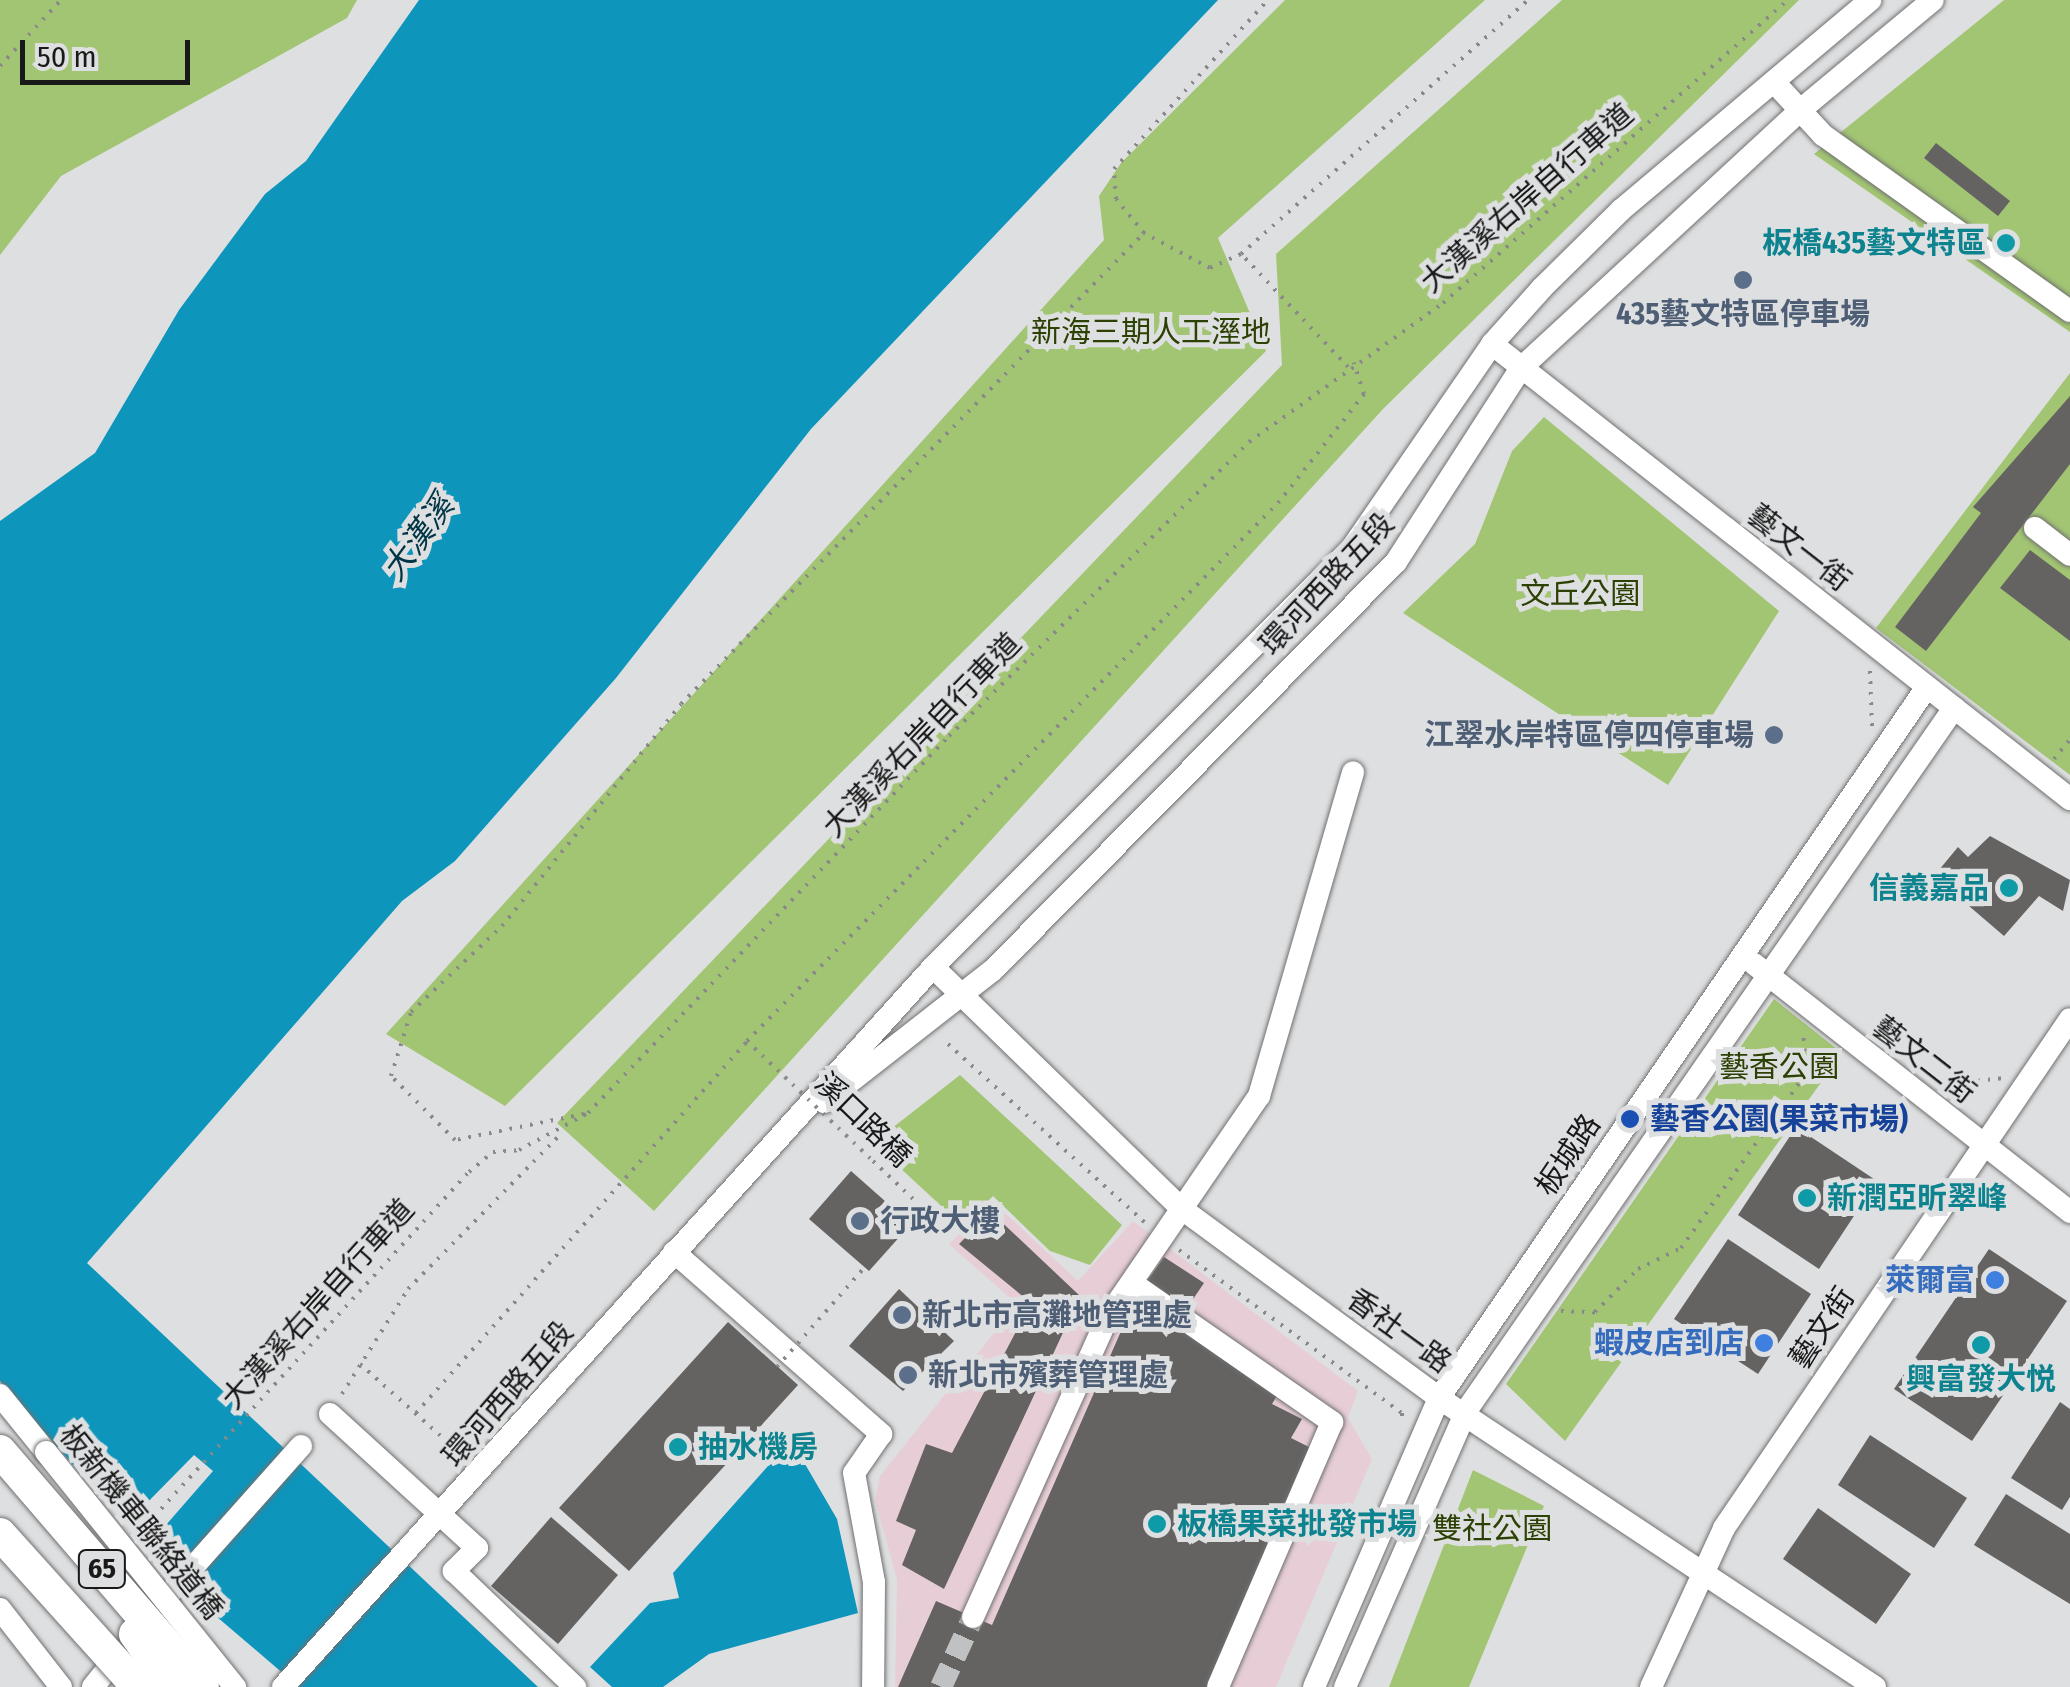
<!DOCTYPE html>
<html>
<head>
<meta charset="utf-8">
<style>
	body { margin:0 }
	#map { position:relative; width:2070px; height:1687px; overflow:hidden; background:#dedfe0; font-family:"Fira Sans Condensed","Noto Sans TC",sans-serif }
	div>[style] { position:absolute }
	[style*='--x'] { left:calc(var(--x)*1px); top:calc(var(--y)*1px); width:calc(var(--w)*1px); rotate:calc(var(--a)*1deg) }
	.commercial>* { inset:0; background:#e7ced6 }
	.green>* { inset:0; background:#a2c573 }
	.water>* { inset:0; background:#0e95bc }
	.building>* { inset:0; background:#646362 }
	.minor-tunnel>* { height:22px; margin-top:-11px; transform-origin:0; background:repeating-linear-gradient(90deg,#c0c1c2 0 22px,transparent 0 33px) }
	.path>* { height:4px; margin-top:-2px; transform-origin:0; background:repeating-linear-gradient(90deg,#89898a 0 2.5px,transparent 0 10.5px) }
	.roads { filter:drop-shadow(0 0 2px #707071) drop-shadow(0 0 2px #707071) }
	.minor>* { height:22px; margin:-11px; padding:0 11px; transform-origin:11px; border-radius:11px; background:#fff }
	.path-bridge>* { height:4px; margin-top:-2px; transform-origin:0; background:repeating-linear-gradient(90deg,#89898a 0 2.5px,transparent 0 10.5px) }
	.bridges { filter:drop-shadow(0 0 2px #707071) drop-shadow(0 0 2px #707071) }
	.minor-bridge>* { height:22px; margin:-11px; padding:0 11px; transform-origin:11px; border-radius:11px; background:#fff }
	.highway-bridge>* { height:32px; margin:-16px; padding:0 16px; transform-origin:16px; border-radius:16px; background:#fff }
	.dots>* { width:28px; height:28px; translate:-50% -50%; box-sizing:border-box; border:5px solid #dedfe0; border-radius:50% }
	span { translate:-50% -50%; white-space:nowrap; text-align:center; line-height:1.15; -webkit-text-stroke:10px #dedfe0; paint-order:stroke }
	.shield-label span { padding:2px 8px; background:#dedfe0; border:2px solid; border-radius:8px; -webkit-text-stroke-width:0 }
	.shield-label { font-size:28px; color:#19191a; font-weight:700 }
	.street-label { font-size:30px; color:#19191a }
	.culture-label { font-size:30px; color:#0d838f; font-weight:700 }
	.right { translate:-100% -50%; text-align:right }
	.left { translate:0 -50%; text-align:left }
	.service-label { font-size:30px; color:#4e5e75; font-weight:700 }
	.park-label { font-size:30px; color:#2c4103 }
	.transit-label { font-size:30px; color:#164399; font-weight:700 }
	.shop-label { font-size:30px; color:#366cbe; font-weight:700 }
	.water-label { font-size:32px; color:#003545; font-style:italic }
	.scale { position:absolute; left:20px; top:40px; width:170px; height:45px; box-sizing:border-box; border:5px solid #19191a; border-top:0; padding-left:12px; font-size:30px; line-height:35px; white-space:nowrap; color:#19191a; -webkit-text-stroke:8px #dedfe0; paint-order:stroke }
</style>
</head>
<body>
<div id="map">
	<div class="commercial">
		<i style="clip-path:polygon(992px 1201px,1078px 1281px,1133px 1221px,1358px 1391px,1348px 1418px,1372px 1459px,1276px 1687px,895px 1687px,897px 1580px,875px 1500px,880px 1476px,1017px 1304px,949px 1244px)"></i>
	</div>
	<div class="green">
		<i style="clip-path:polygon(0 0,357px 0,347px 18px,61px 176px,0 255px)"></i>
		<i style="clip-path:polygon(1285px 0,1485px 0,1218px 238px,1266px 351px,505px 1106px,386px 1034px,1104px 240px,1099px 196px,1121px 163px)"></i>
		<i style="clip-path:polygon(1562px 0,1799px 0,1383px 409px,654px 1211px,557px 1123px,1282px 365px,1276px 254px)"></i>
		<i style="clip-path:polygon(2004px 0,2070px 0,2070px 332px,1814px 154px)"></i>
		<i style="clip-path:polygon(2070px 373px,2070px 775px,1876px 628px)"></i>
		<i style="clip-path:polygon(1544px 417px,1779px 611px,1668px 785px,1403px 613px,1475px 544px,1512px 451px)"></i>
		<i style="clip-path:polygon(1774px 999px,1842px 1053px,1565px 1441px,1506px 1384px)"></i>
		<i style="clip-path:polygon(960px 1075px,1122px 1225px,1090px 1265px,1050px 1251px,993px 1196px,963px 1226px,873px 1143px)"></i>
		<i style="clip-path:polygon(1473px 1470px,1544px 1506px,1469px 1687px,1389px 1687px)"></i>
	</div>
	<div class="water">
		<i style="clip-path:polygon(419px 0,1218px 0,811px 429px,616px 678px,455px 861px,402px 901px,87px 1263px,538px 1687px,299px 1687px,210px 1611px,152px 1541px,213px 1471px,194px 1455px,135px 1515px,77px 1470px,0 1381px,0 521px,95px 453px,179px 310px,265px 194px,306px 161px)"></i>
		<i style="clip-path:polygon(791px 1440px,837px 1519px,858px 1613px,709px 1654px,663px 1687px,612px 1687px,590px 1667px,650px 1603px,679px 1598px,673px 1573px)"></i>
	</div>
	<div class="building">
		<i style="clip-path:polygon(1936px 143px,2010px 201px,1998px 216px,1924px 158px)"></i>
		<i style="clip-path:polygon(2070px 396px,2070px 464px,1926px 651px,1895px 627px,1981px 513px,1973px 507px)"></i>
		<i style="clip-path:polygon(2030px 550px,2070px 580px,2070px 641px,2000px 588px)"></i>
		<i style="clip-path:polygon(1990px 836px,2070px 880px,2063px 911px,2039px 896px,2004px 936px,1934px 876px,1958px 847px,1968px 857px)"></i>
		<i style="clip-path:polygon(1796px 1127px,1877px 1181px,1819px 1269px,1738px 1215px)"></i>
		<i style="clip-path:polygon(851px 1171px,911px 1224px,869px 1271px,809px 1219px)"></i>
		<i style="clip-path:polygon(991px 1212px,1080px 1296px,944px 1589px,902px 1565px,916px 1530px,896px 1521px,926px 1444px,952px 1453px,1031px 1303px,959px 1244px)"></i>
		<i style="clip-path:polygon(1728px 1239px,1811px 1294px,1758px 1374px,1674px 1319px)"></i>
		<i style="clip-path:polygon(1989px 1249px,2067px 1301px,1972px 1441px,1894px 1389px)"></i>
		<i style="clip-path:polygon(1164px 1257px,1204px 1283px,1187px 1308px,1147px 1281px)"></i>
		<i style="clip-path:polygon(899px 1289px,954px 1341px,903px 1391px,849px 1346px)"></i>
		<i style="clip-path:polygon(1153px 1311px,1278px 1394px,1272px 1404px,1302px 1419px,1291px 1438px,1311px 1448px,1208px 1687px,898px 1687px,936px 1601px,992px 1625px,1122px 1329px,1142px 1327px)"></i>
		<i style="clip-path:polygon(728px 1322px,798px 1385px,629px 1571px,559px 1508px)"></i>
		<i style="clip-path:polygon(2060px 1402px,2070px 1409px,2070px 1497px,2062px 1510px,2011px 1478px)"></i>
		<i style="clip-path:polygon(1870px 1435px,1967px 1498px,1934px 1548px,1838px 1485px)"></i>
		<i style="clip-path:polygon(2006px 1494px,2070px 1534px,2070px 1604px,1974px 1545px)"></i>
		<i style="clip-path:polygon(1818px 1508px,1911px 1574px,1876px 1624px,1783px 1559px)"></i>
		<i style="clip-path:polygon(551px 1517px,618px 1575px,558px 1644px,491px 1586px)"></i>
	</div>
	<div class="minor-tunnel">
		<i style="--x:941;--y:1687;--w:77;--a:-65.4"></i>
	</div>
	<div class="path">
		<i style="--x:0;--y:66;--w:90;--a:-47.3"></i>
		<i style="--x:1241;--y:254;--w:34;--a:156"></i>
		<i style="--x:1210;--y:268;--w:75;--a:-152.1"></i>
		<i style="--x:1144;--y:233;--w:44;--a:-129.5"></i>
		<i style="--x:1116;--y:199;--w:30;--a:-94"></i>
		<i style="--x:1114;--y:169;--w:229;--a:-47.7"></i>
		<i style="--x:1348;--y:367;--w:156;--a:-133.4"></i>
		<i style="--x:1241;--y:254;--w:383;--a:-41.5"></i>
		<i style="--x:1870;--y:671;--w:55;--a:87.9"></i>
		<i style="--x:2054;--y:759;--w:26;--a:-51"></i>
		<i style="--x:948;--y:1044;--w:265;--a:42.2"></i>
		<i style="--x:1946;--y:1084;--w:59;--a:-5.8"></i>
		<i style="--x:584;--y:1114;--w:132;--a:168.6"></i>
		<i style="--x:455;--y:1140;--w:91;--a:-135"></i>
		<i style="--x:391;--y:1076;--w:67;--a:-72.6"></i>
		<i style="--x:411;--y:1012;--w:125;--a:-43.4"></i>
		<i style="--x:502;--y:926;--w:285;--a:-51.1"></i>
		<i style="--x:681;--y:704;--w:660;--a:-45.49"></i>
		<i style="--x:873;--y:1161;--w:102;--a:43.4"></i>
		<i style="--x:1179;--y:1250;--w:276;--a:36.2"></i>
		<i style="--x:1402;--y:1413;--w:9;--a:90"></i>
		<i style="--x:1561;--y:1311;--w:34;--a:2"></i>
		<i style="--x:1595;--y:1312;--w:61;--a:-45"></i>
		<i style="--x:1638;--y:1269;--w:48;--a:-26"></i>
		<i style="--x:1681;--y:1248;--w:216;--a:-54.4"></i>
		<i style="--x:1807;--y:1072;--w:41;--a:-95.6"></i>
		<i style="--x:360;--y:1364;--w:135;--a:41.7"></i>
		<i style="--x:342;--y:1394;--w:124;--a:-57.8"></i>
		<i style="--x:408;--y:1289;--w:215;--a:-45.4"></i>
		<i style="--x:416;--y:1413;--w:498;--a:-48.3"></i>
		<i style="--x:747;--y:1041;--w:756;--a:-45.38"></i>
		<i style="--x:1278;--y:503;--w:139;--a:-51.7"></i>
		<i style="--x:1364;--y:394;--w:33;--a:-108"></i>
		<i style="--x:140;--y:1532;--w:488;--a:-47.6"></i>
		<i style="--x:469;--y:1172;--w:31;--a:-40"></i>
		<i style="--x:493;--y:1152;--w:26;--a:-4"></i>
		<i style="--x:519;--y:1150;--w:78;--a:-28.2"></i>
		<i style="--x:588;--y:1113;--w:522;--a:-46.24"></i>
		<i style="--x:949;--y:736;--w:420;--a:-44.4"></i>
		<i style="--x:1249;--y:442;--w:239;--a:-35.6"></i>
		<i style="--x:1443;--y:303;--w:459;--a:-41.3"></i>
	</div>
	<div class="roads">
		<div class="minor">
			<i style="--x:1775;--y:83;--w:71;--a:47.3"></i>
			<i style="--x:1823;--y:135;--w:303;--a:35.5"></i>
			<i style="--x:1492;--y:344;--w:736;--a:38.21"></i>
			<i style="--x:2035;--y:528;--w:44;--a:37.6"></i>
			<i style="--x:1754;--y:964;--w:402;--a:38.1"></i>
			<i style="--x:933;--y:967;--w:347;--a:44.2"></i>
			<i style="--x:1182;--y:1209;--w:319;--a:36.3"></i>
			<i style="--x:1439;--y:1398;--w:523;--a:33.54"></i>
			<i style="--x:824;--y:1102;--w:214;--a:-38"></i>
			<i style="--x:993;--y:970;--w:573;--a:-45.35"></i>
			<i style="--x:1396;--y:562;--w:231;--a:-57.2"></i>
			<i style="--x:1521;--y:368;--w:377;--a:-42.7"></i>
			<i style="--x:1798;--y:112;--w:175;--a:-39.7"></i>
			<i style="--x:674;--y:1252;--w:276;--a:41.3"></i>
			<i style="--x:881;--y:1434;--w:47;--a:124.7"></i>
			<i style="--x:854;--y:1473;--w:111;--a:79.6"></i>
			<i style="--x:874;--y:1582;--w:105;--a:90.5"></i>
			<i style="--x:1132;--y:1283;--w:244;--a:34.8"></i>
			<i style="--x:1332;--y:1422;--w:288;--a:113.3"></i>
			<i style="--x:0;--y:1395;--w:73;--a:51.1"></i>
			<i style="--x:330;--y:1414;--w:199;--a:42.4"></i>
			<i style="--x:477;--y:1548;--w:33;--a:135"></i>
			<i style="--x:454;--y:1571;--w:168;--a:43.8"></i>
			<i style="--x:0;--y:1609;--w:99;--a:52"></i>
			<i style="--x:154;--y:1611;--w:221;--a:-48.3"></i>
			<i style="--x:973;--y:1617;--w:331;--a:-65.8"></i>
			<i style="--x:1109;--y:1315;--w:265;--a:-55.6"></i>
			<i style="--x:1259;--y:1096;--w:337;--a:-73.8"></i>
			<i style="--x:93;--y:1687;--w:45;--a:-51.3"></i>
			<i style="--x:283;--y:1687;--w:970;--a:-47.92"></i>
			<i style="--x:933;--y:967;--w:593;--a:-45"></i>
			<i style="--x:1352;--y:548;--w:247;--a:-55.5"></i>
			<i style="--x:1492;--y:344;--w:75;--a:-48.2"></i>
			<i style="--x:1542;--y:288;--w:111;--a:-44.6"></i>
			<i style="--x:1621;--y:210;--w:326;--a:-40.1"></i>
			<i style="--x:1314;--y:1687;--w:315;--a:-66.6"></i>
			<i style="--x:1439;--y:1398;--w:862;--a:-55.54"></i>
			<i style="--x:1345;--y:1687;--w:301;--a:-66.3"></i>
			<i style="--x:1466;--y:1411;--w:856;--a:-55.23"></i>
			<i style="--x:1651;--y:1687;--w:175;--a:-65.3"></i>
			<i style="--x:1724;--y:1528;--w:615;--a:-55.79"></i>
		</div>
	</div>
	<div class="path-bridge">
		<i style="--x:747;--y:1041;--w:174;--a:43.6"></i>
		<i style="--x:777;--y:1367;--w:133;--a:-48.7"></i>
	</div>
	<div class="bridges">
		<div class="minor-bridge">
			<i style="--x:46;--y:1452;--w:302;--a:51.2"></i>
		</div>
		<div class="highway-bridge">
			<i style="--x:0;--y:1451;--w:311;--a:49.3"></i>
			<i style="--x:0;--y:1534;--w:206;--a:48"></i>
			<i style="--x:135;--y:1634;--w:65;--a:54.4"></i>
		</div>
	</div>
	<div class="dots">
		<i style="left:2006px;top:243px;background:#0f9aa8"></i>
		<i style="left:1743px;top:280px;background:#5c6f8a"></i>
		<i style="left:1774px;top:735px;background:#5c6f8a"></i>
		<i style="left:2009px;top:888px;background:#0f9aa8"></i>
		<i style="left:1630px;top:1119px;background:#1a4fb4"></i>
		<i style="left:1807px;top:1198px;background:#0f9aa8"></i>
		<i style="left:860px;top:1221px;background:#5c6f8a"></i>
		<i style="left:1995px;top:1280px;background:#3f7fe0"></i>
		<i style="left:902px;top:1315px;background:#5c6f8a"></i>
		<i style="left:1764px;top:1343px;background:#3f7fe0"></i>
		<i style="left:1981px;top:1345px;background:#0f9aa8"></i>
		<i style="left:908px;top:1375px;background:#5c6f8a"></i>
		<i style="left:678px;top:1447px;background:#0f9aa8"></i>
		<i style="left:1157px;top:1524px;background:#0f9aa8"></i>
	</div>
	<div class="shield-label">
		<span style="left:102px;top:1569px">65</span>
	</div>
	<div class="street-label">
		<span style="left:1527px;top:198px;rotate:-41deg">大漢溪右岸自行車道</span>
		<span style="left:1799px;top:548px;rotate:38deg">藝文一街</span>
		<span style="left:1327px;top:584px;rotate:-47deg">環河西路五段</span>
		<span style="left:922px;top:735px;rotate:-46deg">大漢溪右岸自行車道</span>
		<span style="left:1924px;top:1060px;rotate:38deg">藝文二街</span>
		<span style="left:863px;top:1120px;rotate:44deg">溪口路橋</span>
		<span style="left:1568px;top:1155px;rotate:-56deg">板城路</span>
		<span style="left:318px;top:1304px;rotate:-48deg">大漢溪右岸自行車道</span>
		<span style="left:1822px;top:1328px;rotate:-56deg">藝文街</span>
		<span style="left:1399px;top:1331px;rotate:36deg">香社一路</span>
		<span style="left:508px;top:1394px;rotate:-49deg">環河西路五段</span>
		<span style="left:141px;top:1522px;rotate:51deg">板新機車聯絡道橋</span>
	</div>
	<div class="culture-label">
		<span class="right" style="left:1986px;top:243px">板橋435藝文特區</span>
		<span class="right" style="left:1989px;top:888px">信義嘉品</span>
		<span class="left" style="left:1827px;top:1198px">新潤亞昕翠峰</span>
		<span style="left:1981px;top:1379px">興富發大悦</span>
		<span class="left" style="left:698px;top:1447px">抽水機房</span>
		<span class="left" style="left:1177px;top:1524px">板橋果菜批發市場</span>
	</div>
	<div class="service-label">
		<span style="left:1743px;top:314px">435藝文特區停車場</span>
		<span class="right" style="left:1754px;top:735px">江翠水岸特區停四停車場</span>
		<span class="left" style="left:880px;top:1221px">行政大樓</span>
		<span class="left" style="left:922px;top:1315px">新北市高灘地管理處</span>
		<span class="left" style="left:928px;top:1375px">新北市殯葬管理處</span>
	</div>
	<div class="park-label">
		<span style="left:1151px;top:332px">新海三期人工溼地</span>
		<span style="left:1580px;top:594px">文丘公園</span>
		<span style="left:1779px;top:1067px">藝香公園</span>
		<span style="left:1492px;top:1529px">雙社公園</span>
	</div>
	<div class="transit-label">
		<span class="left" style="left:1650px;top:1119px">藝香公園(果菜市場)</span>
	</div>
	<div class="shop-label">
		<span class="right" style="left:1975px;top:1280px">萊爾富</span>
		<span class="right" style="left:1744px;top:1343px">蝦皮店到店</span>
	</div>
	<div class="water-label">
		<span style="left:418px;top:538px;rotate:-54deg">大漢溪</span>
	</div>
	<div class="scale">50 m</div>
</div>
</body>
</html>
